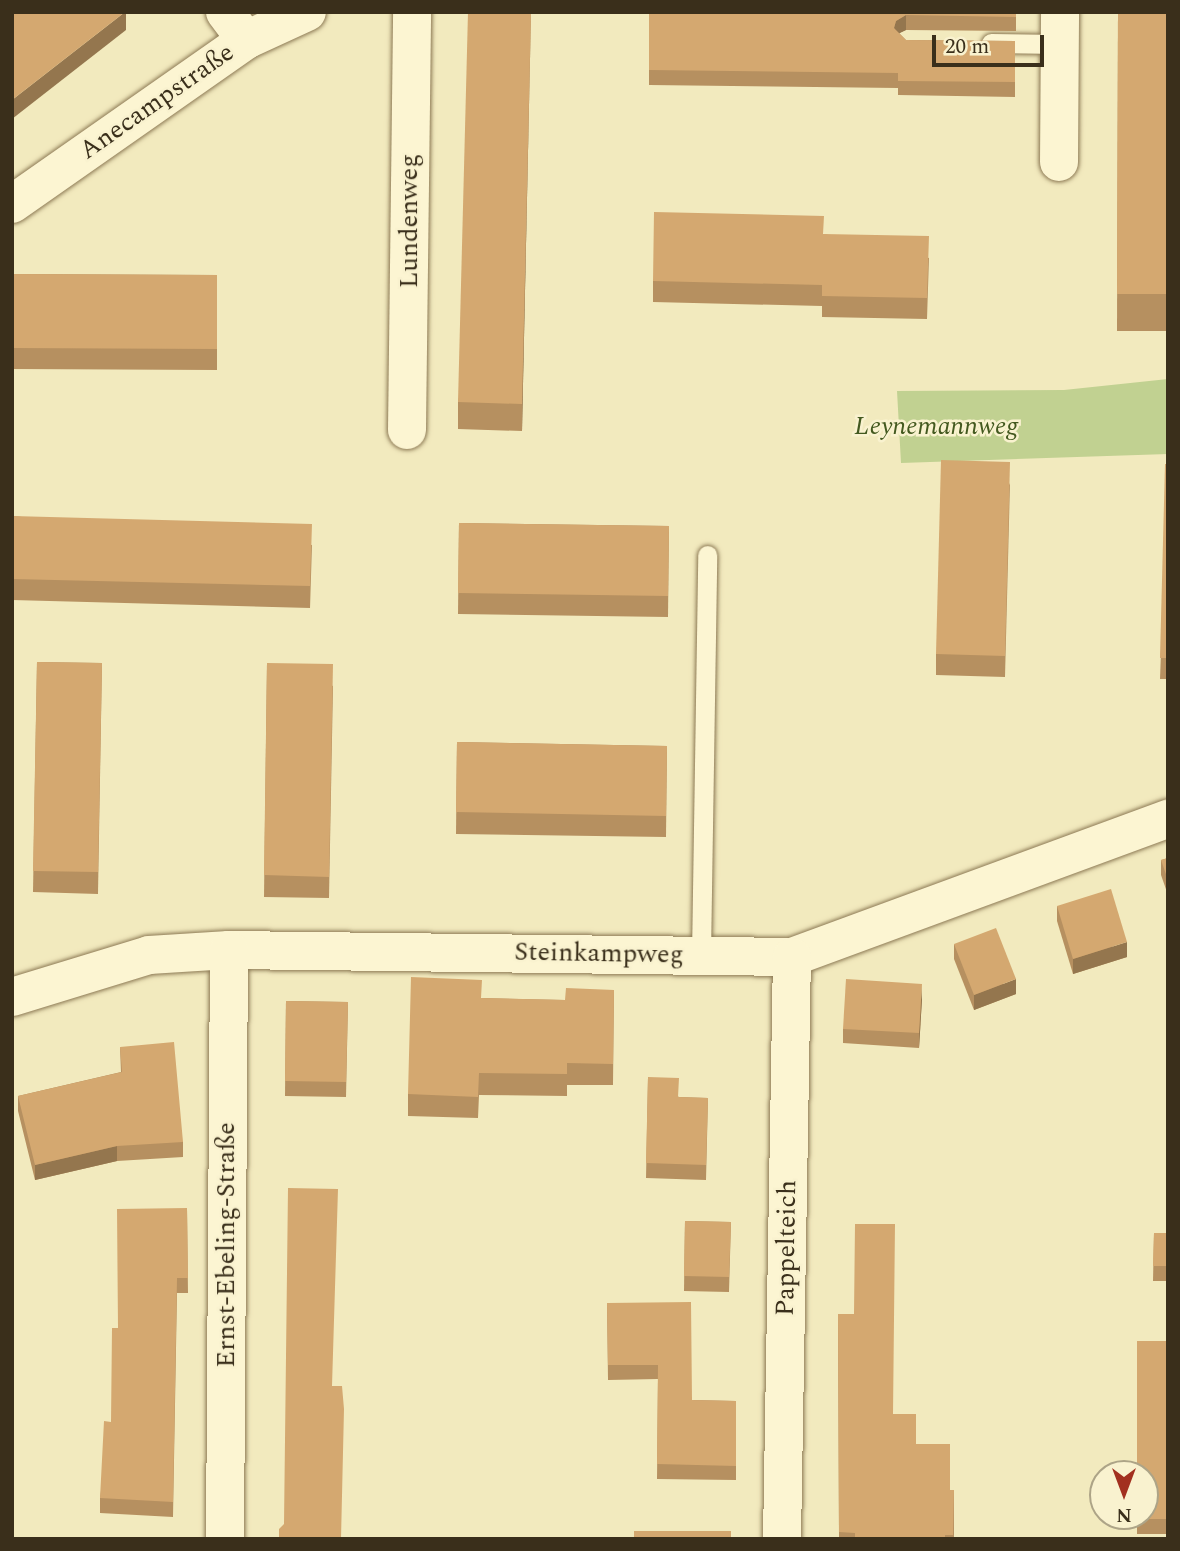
<!DOCTYPE html>
<html>
<head>
<meta charset="utf-8">
<style>
	body { margin:0 }
	#map { position:relative; width:1180px; height:1551px; overflow:hidden; background:#f2eabe; font-family:Spectral,serif }
	div>[style] { position:absolute }
	[style*='--x'] { left:calc(var(--x)*1px); top:calc(var(--y)*1px); width:calc(var(--w)*1px); rotate:calc(var(--a)*1deg) }
	.green>* { inset:0; background:#c1d191 }
	.roads { filter:drop-shadow(0 0 2px #8d7a55) drop-shadow(0 0 2px #8d7a55) }
	.lane>* { height:19px; margin:-9.5px; padding:0 9.5px; transform-origin:9.5px; border-radius:9.5px; background:#fcf5d2 }
	.street>* { height:38px; margin:-19px; padding:0 19px; transform-origin:19px; border-radius:19px; background:#fcf5d2 }
	.wall>* { inset:0; background:#b69060 }
	.shaded-wall>* { inset:0; background:#94764e }
	.building>* { inset:0; background:#d4a870 }
	span { translate:-50% -50%; white-space:nowrap; text-align:center; line-height:1.15; -webkit-text-stroke:5px #f9f2cf; paint-order:stroke }
	.street-label { font-size:26px; color:#3a2f1b }
	.park-label { font-size:26px; color:#43591f; font-style:italic }
	.frame { position:absolute; inset:0; border:14px solid #3a2f1b; pointer-events:none }
	.north { position:absolute; left:1089px; top:1460px; width:70px; height:70px; box-sizing:border-box; background:#f9f2cf; border:2px solid #ada487; border-radius:50%; rotate:180deg; font-size:19px; font-weight:700; line-height:28px; text-align:center; color:#3a2f1b }
	.north::after { content:''; display:block; margin:auto; width:24px; height:32px; background:#a2301f; clip-path:polygon(50% 0,100% 100%,50% 72%,0 100%) }
	.scale { position:absolute; left:932px; top:35px; width:112px; height:32px; box-sizing:border-box; border:4px solid #3a2f1b; border-top:0; padding-left:9px; font-size:21px; line-height:24px; white-space:nowrap; color:#3a2f1b; -webkit-text-stroke:5px #f9f2cf; paint-order:stroke }
</style>
</head>
<body>
<div id="map">
	<div class="green">
		<i style="clip-path:polygon(1168px 379px,1168px 454px,901px 463px,897px 391px,1064px 390px)"></i>
	</div>
	<div class="roads">
		<div class="lane">
			<i style="--x:991;--y:43;--w:69;--a:0.8"></i>
			<i style="--x:701;--y:955;--w:400;--a:-89.1"></i>
		</div>
		<div class="street">
			<i style="--x:225;--y:12;--w:35;--a:53"></i>
			<i style="--x:1059;--y:162;--w:150;--a:-89.6"></i>
			<i style="--x:12;--y:204;--w:286;--a:-35"></i>
			<i style="--x:246;--y:40;--w:67;--a:-24.7"></i>
			<i style="--x:407;--y:430;--w:418;--a:-89.3"></i>
			<i style="--x:12;--y:997;--w:143;--a:-17"></i>
			<i style="--x:149;--y:955;--w:80;--a:-3.6"></i>
			<i style="--x:229;--y:950;--w:563;--a:0.71"></i>
			<i style="--x:792;--y:957;--w:401;--a:-20.2"></i>
			<i style="--x:225;--y:1539;--w:589;--a:-89.61"></i>
			<i style="--x:782;--y:1539;--w:582;--a:-89.02"></i>
		</div>
	</div>
	<div class="wall">
		<i style="clip-path:polygon(531px 12px,522px 431px,458px 429px,458px 402px)"></i>
		<i style="clip-path:polygon(649px 12px,1016px 12px,1016px 31px,906px 30px,899px 33px,906px 40px,1015px 41px,1015px 97px,898px 95px,898px 88px,649px 85px)"></i>
		<i style="clip-path:polygon(1118px 12px,1168px 12px,1168px 331px,1117px 331px)"></i>
		<i style="clip-path:polygon(824px 234px,929px 258px,927px 319px,822px 317px,822px 306px,653px 302px,653px 281px)"></i>
		<i style="clip-path:polygon(12px 274px,217px 275px,217px 370px,12px 369px)"></i>
		<i style="clip-path:polygon(1168px 464px,1168px 679px,1160px 679px)"></i>
		<i style="clip-path:polygon(1010px 483px,1005px 677px,936px 675px,936px 654px)"></i>
		<i style="clip-path:polygon(12px 516px,312px 545px,310px 608px,12px 600px)"></i>
		<i style="clip-path:polygon(459px 523px,669px 526px,668px 617px,458px 614px)"></i>
		<i style="clip-path:polygon(37px 662px,102px 663px,98px 894px,33px 892px)"></i>
		<i style="clip-path:polygon(267px 663px,333px 686px,329px 898px,264px 897px)"></i>
		<i style="clip-path:polygon(457px 742px,667px 746px,666px 837px,456px 834px)"></i>
		<i style="clip-path:polygon(1168px 858px,1168px 895px,1161px 875px,1161px 860px)"></i>
		<i style="clip-path:polygon(1057px 906px,1127px 957px,1073px 974px,1057px 921px)"></i>
		<i style="clip-path:polygon(954px 944px,1016px 994px,974px 1010px,954px 959px)"></i>
		<i style="clip-path:polygon(614px 990px,613px 1085px,567px 1085px,567px 1096px,479px 1095px,478px 1118px,408px 1116px,408px 1094px,482px 998px,565px 1000px)"></i>
		<i style="clip-path:polygon(922px 999px,919px 1048px,843px 1043px,843px 1029px)"></i>
		<i style="clip-path:polygon(286px 1001px,348px 1002px,346px 1097px,285px 1096px)"></i>
		<i style="clip-path:polygon(120px 1047px,183px 1142px,183px 1157px,117px 1161px,35px 1180px,18px 1111px,18px 1096px,121px 1072px)"></i>
		<i style="clip-path:polygon(648px 1077px,679px 1097px,708px 1098px,706px 1180px,646px 1178px)"></i>
		<i style="clip-path:polygon(187px 1208px,188px 1293px,177px 1293px,173px 1517px,100px 1513px,100px 1498px,111px 1422px)"></i>
		<i style="clip-path:polygon(685px 1221px,731px 1222px,729px 1292px,684px 1291px)"></i>
		<i style="clip-path:polygon(1154px 1233px,1168px 1233px,1168px 1281px,1153px 1281px)"></i>
		<i style="clip-path:polygon(607px 1303px,692px 1400px,736px 1401px,736px 1480px,657px 1479px,658px 1379px,608px 1380px)"></i>
		<i style="clip-path:polygon(838px 1314px,893px 1414px,950px 1490px,954px 1490px,954px 1539px,839px 1539px)"></i>
		<i style="clip-path:polygon(1168px 1341px,1168px 1534px,1137px 1534px,1137px 1516px)"></i>
	</div>
	<div class="shaded-wall">
		<i style="clip-path:polygon(125px 12px,126px 12px,126px 30px,12px 119px,12px 100px)"></i>
		<i style="clip-path:polygon(531px 12px,522px 431px,522px 404px)"></i>
		<i style="clip-path:polygon(906px 15px,906px 30px,896px 35px,894px 28px,896px 21px)"></i>
		<i style="clip-path:polygon(1127px 942px,1127px 957px,1073px 974px,1073px 959px)"></i>
		<i style="clip-path:polygon(1016px 979px,1016px 994px,974px 1010px,974px 995px)"></i>
		<i style="clip-path:polygon(922px 984px,922px 999px,919px 1048px,919px 1033px)"></i>
		<i style="clip-path:polygon(117px 1146px,117px 1161px,35px 1180px,35px 1165px)"></i>
	</div>
	<div class="building">
		<i style="clip-path:polygon(12px 12px,125px 12px,12px 100px)"></i>
		<i style="clip-path:polygon(468px 12px,531px 12px,522px 404px,458px 402px)"></i>
		<i style="clip-path:polygon(649px 12px,1016px 12px,1016px 17px,906px 15px,896px 21px,894px 28px,906px 40px,1015px 41px,1015px 82px,898px 81px,898px 73px,649px 70px)"></i>
		<i style="clip-path:polygon(1118px 12px,1168px 12px,1168px 294px,1117px 294px)"></i>
		<i style="clip-path:polygon(654px 212px,824px 216px,823px 234px,929px 236px,927px 298px,822px 296px,822px 285px,653px 281px)"></i>
		<i style="clip-path:polygon(12px 274px,217px 275px,217px 349px,12px 348px)"></i>
		<i style="clip-path:polygon(941px 460px,1010px 462px,1005px 656px,936px 654px)"></i>
		<i style="clip-path:polygon(1165px 464px,1168px 464px,1168px 658px,1160px 658px)"></i>
		<i style="clip-path:polygon(12px 516px,312px 524px,310px 586px,12px 579px)"></i>
		<i style="clip-path:polygon(459px 523px,669px 526px,668px 596px,458px 593px)"></i>
		<i style="clip-path:polygon(37px 662px,102px 663px,98px 872px,33px 871px)"></i>
		<i style="clip-path:polygon(267px 663px,333px 664px,329px 877px,264px 875px)"></i>
		<i style="clip-path:polygon(457px 742px,667px 746px,666px 816px,456px 812px)"></i>
		<i style="clip-path:polygon(1168px 858px,1168px 880px,1161px 860px)"></i>
		<i style="clip-path:polygon(1111px 889px,1127px 942px,1073px 959px,1057px 906px)"></i>
		<i style="clip-path:polygon(996px 928px,1016px 979px,974px 995px,954px 944px)"></i>
		<i style="clip-path:polygon(411px 977px,482px 980px,481px 998px,565px 1000px,566px 988px,614px 990px,613px 1064px,567px 1063px,567px 1074px,479px 1073px,478px 1097px,408px 1094px)"></i>
		<i style="clip-path:polygon(846px 979px,922px 984px,919px 1033px,843px 1029px)"></i>
		<i style="clip-path:polygon(286px 1001px,348px 1002px,346px 1082px,285px 1081px)"></i>
		<i style="clip-path:polygon(174px 1042px,183px 1142px,117px 1146px,35px 1165px,18px 1096px,122px 1072px,120px 1047px)"></i>
		<i style="clip-path:polygon(648px 1077px,679px 1078px,678px 1097px,708px 1098px,706px 1165px,646px 1163px)"></i>
		<i style="clip-path:polygon(288px 1188px,338px 1189px,332px 1386px,342px 1386px,344px 1409px,341px 1539px,279px 1539px,279px 1529px,284px 1524px)"></i>
		<i style="clip-path:polygon(187px 1208px,188px 1278px,177px 1278px,173px 1502px,100px 1498px,104px 1421px,111px 1422px,112px 1328px,118px 1328px,117px 1209px)"></i>
		<i style="clip-path:polygon(685px 1221px,731px 1222px,729px 1277px,684px 1276px)"></i>
		<i style="clip-path:polygon(855px 1224px,895px 1224px,893px 1414px,916px 1414px,916px 1444px,950px 1444px,950px 1490px,954px 1490px,953px 1535px,945px 1535px,945px 1539px,855px 1539px,855px 1533px,839px 1532px,838px 1314px,854px 1314px)"></i>
		<i style="clip-path:polygon(1154px 1233px,1168px 1233px,1168px 1266px,1153px 1266px)"></i>
		<i style="clip-path:polygon(691px 1302px,692px 1400px,736px 1401px,736px 1466px,657px 1464px,658px 1365px,608px 1365px,607px 1303px)"></i>
		<i style="clip-path:polygon(1137px 1341px,1168px 1341px,1168px 1519px,1137px 1519px,1137px 1516px,1145px 1516px,1145px 1474px,1137px 1474px)"></i>
		<i style="clip-path:polygon(634px 1531px,731px 1531px,731px 1539px,634px 1539px)"></i>
	</div>
	<div class="street-label">
		<span style="left:157px;top:102px;rotate:-35deg">Anecampstraße</span>
		<span style="left:410px;top:221px;rotate:-90deg">Lundenweg</span>
		<span style="left:599px;top:954px;rotate:1deg">Steinkampweg</span>
		<span style="left:227px;top:1245px;rotate:-90deg">Ernst-Ebeling-Straße</span>
		<span style="left:787px;top:1248px;rotate:-89deg">Pappelteich</span>
	</div>
	<div class="park-label">
		<span style="left:936px;top:427px">Leynemannweg</span>
	</div>
	<div class="frame"></div>
	<div class="north">N</div>
	<div class="scale">20 m</div>
</div>
</body>
</html>
